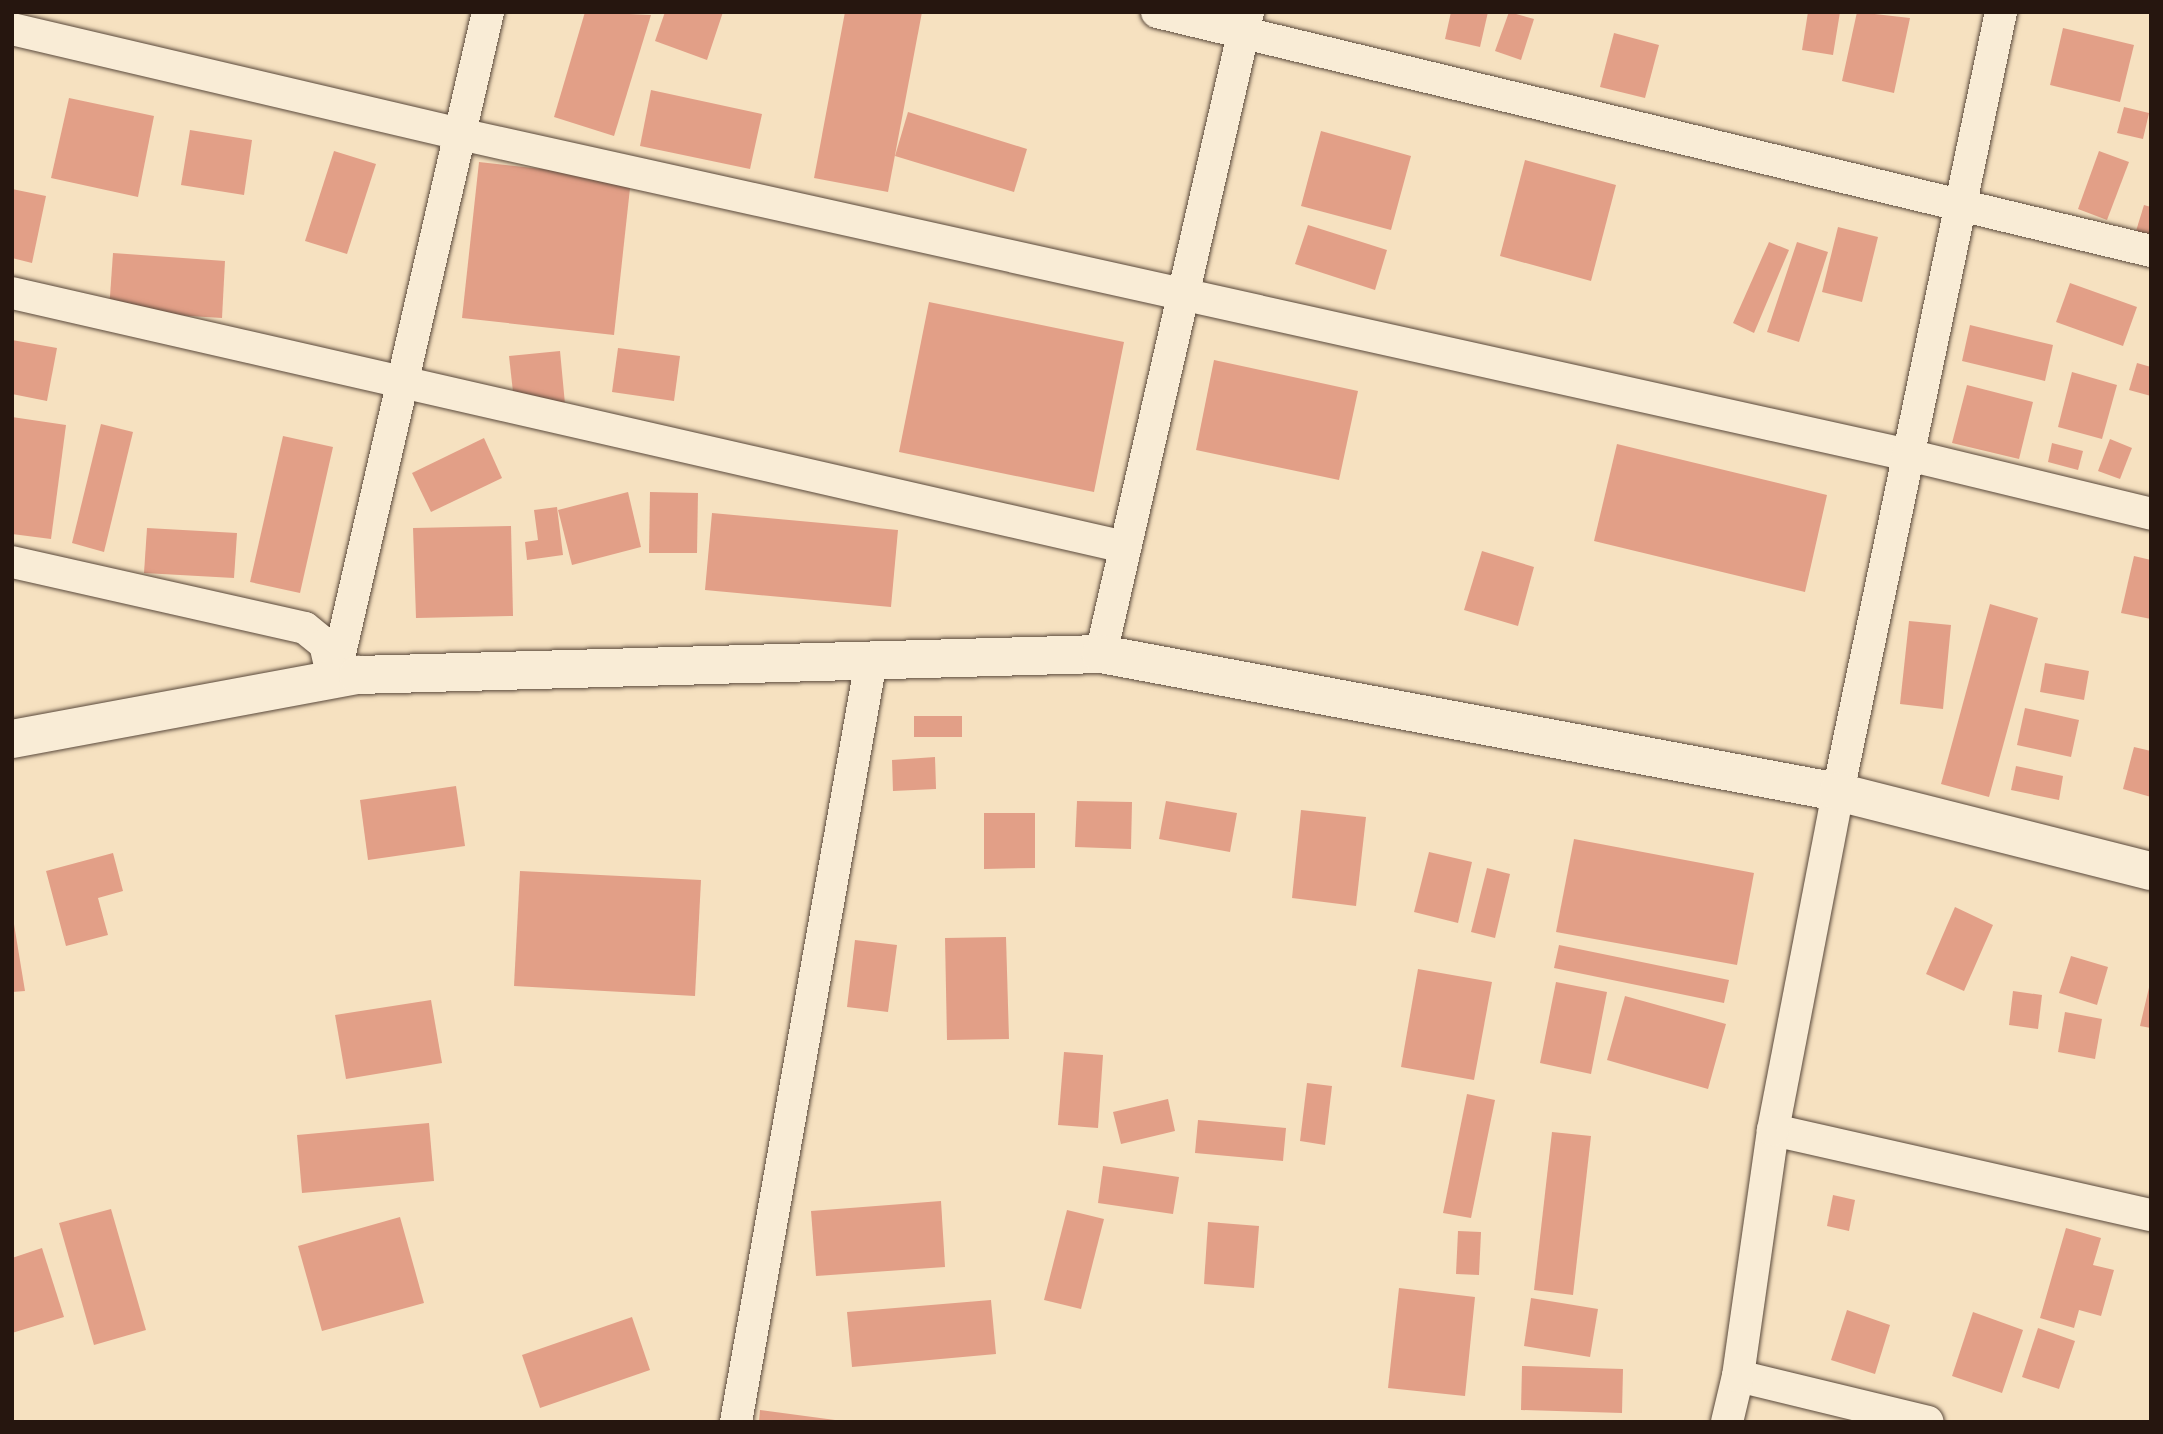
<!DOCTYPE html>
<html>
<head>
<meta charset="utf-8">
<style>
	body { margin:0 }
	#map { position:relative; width:2163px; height:1434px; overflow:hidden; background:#f6e1c0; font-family:"IM FELL Double Pica",serif }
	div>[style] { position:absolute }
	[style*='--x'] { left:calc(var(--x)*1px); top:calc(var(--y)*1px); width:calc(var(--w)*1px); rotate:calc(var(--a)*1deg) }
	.building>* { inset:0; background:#e29f87 }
	.roads { filter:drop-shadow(0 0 2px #5a493b) drop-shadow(0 0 2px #5a493b) }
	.minor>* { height:32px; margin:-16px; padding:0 16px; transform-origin:16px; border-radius:16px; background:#f9ecd6 }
	.secondary>* { height:38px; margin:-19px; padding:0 19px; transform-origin:19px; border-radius:19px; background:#f9ecd6 }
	span { translate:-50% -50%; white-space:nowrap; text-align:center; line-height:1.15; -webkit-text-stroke:5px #f9ecd6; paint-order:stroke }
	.frame { position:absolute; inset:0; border:14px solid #26160f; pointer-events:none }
</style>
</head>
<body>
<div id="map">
	<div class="building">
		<i style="clip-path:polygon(585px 12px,651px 15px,614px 136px,554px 117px)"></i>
		<i style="clip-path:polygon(665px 12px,723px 12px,707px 60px,655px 41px)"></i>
		<i style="clip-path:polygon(845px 12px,922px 12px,888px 192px,814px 178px)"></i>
		<i style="clip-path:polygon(1451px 12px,1488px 12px,1480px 47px,1445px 39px)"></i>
		<i style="clip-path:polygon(1509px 12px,1534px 19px,1521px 60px,1495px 51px)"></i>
		<i style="clip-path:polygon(1808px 12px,1840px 12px,1833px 55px,1802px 50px)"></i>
		<i style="clip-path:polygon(1857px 12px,1910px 18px,1894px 93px,1842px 81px)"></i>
		<i style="clip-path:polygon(2063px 28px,2134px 45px,2120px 102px,2050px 85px)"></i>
		<i style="clip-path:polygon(1614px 33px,1659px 45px,1645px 98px,1600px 87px)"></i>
		<i style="clip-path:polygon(651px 90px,762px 114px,750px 169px,640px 146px)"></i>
		<i style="clip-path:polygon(69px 98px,154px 116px,138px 197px,51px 178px)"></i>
		<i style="clip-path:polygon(2124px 107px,2149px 113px,2143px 139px,2117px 133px)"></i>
		<i style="clip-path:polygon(908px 112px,1027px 149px,1014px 192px,895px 156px)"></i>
		<i style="clip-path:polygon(190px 130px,252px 140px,244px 195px,181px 185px)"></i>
		<i style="clip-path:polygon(1321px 131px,1411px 156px,1391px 230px,1301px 206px)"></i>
		<i style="clip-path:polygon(334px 151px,376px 164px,347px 254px,305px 241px)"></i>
		<i style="clip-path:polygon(2099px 151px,2129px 162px,2107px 220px,2078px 209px)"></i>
		<i style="clip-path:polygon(1525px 160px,1616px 185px,1591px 281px,1500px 256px)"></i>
		<i style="clip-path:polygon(479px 162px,631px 179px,614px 335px,462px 318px)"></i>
		<i style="clip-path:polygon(12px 189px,46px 196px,32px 263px,12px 258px)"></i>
		<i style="clip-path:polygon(2144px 205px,2151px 207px,2151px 235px,2136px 231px)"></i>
		<i style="clip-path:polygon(1308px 225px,1387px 250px,1375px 290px,1295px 264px)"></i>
		<i style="clip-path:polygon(1838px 227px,1878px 237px,1862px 302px,1822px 292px)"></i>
		<i style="clip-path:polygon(1769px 242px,1789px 250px,1754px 333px,1733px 323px)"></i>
		<i style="clip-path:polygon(1797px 242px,1828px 252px,1799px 342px,1767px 332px)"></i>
		<i style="clip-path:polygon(113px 253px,225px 261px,222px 318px,109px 311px)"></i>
		<i style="clip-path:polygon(2070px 283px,2137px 307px,2123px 346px,2056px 322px)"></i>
		<i style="clip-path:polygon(929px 302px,1124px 342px,1094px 492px,899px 452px)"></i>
		<i style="clip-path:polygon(1970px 325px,2053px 345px,2045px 381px,1962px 361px)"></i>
		<i style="clip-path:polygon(12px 340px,57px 348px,47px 401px,12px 394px)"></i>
		<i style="clip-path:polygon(618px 348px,680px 356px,674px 401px,612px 392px)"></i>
		<i style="clip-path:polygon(560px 351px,565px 404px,515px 410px,509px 356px)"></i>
		<i style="clip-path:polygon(1214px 360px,1358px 391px,1339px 480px,1196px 450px)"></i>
		<i style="clip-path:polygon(2137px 363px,2151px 367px,2151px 396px,2129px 390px)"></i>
		<i style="clip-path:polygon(2072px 372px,2117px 385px,2102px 439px,2058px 427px)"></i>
		<i style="clip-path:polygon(1967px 385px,2033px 402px,2019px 459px,1952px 443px)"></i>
		<i style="clip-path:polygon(12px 417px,66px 425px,51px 539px,12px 534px)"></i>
		<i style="clip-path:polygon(101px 424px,133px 432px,104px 552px,72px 543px)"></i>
		<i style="clip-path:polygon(283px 436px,333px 447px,300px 593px,250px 582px)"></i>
		<i style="clip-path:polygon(484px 438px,502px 478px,431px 512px,412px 473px)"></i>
		<i style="clip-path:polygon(2110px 439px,2132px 448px,2120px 479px,2098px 471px)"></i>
		<i style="clip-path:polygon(2052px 443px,2083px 451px,2078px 470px,2048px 462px)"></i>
		<i style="clip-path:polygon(1617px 444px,1827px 495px,1805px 592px,1594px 541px)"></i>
		<i style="clip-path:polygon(628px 492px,641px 547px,572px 565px,558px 510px)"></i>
		<i style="clip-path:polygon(650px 492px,698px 493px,697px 553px,649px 553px)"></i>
		<i style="clip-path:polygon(557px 507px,563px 555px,527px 560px,525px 542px,538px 540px,534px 510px)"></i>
		<i style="clip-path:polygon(712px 513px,898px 530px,891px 607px,705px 590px)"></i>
		<i style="clip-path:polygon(511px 526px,513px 616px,416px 618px,413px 528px)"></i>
		<i style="clip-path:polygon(147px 528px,237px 533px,234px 578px,144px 573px)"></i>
		<i style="clip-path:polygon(1482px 551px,1534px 567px,1518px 626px,1464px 610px)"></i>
		<i style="clip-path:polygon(2134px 556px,2151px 560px,2151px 619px,2121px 613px)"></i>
		<i style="clip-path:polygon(1990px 604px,2038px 618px,1989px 797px,1941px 784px)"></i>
		<i style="clip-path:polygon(1909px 621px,1951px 625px,1943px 709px,1900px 704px)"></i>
		<i style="clip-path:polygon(2045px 663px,2089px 671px,2084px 700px,2040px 692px)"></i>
		<i style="clip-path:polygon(2025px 708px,2079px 720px,2071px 757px,2017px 745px)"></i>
		<i style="clip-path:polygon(914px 716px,962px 716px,962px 737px,914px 737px)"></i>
		<i style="clip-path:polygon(2134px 747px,2151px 751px,2151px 797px,2123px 789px)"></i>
		<i style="clip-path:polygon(935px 757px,936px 789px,893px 791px,892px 760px)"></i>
		<i style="clip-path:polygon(2016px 766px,2063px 776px,2059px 800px,2011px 790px)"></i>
		<i style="clip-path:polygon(456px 786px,465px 846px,368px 860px,360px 800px)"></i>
		<i style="clip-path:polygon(1077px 801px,1132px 802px,1131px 849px,1075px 847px)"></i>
		<i style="clip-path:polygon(1166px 801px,1237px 813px,1230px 852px,1159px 839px)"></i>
		<i style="clip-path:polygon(1301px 810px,1366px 817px,1356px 906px,1292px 898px)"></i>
		<i style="clip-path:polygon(984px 813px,1035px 813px,1035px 868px,984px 869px)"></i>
		<i style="clip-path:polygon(1574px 839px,1754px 873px,1737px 965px,1556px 932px)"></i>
		<i style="clip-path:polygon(1429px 852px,1472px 862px,1458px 923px,1414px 912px)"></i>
		<i style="clip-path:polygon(113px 853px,123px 891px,98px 898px,108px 935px,66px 946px,46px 871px)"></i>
		<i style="clip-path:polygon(1487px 868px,1510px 874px,1495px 938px,1471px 932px)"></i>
		<i style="clip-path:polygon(520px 871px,701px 880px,695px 996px,514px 986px)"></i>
		<i style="clip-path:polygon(1955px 907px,1993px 925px,1964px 991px,1926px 974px)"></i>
		<i style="clip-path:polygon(12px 912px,25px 991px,12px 992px)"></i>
		<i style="clip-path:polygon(1006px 937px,1009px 1039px,947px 1040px,945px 938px)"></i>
		<i style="clip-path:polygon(855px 940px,897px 945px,888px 1012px,847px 1007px)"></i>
		<i style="clip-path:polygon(1559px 945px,1729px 980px,1724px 1003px,1554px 968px)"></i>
		<i style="clip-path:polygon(2071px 956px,2108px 967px,2097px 1005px,2059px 993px)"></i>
		<i style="clip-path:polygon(1418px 969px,1492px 982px,1474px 1080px,1401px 1067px)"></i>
		<i style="clip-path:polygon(2151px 979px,2151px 1028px,2140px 1026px)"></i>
		<i style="clip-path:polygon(1556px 982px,1607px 992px,1591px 1074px,1540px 1063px)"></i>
		<i style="clip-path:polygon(2013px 991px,2042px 995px,2038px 1029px,2009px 1025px)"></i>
		<i style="clip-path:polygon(1625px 996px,1726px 1024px,1708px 1089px,1607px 1060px)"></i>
		<i style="clip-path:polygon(431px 1000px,442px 1063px,346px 1079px,335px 1015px)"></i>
		<i style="clip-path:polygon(2065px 1012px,2102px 1019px,2095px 1059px,2058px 1052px)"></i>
		<i style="clip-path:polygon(1064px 1052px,1103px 1055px,1098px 1128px,1058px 1125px)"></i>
		<i style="clip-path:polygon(1307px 1083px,1332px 1086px,1325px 1145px,1300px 1141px)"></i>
		<i style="clip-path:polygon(1467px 1094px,1495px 1100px,1471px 1218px,1443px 1213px)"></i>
		<i style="clip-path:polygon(1168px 1099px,1175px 1131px,1121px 1144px,1113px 1112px)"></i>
		<i style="clip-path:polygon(1198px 1120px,1286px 1128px,1283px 1161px,1195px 1153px)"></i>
		<i style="clip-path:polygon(429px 1123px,434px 1181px,302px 1193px,297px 1135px)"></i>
		<i style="clip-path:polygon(1552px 1132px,1591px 1136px,1573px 1295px,1534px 1290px)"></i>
		<i style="clip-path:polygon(1103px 1166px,1179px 1177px,1173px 1214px,1098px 1203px)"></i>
		<i style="clip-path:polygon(1833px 1195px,1855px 1200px,1849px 1231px,1827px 1226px)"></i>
		<i style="clip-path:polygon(941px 1201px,945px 1267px,816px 1276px,811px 1211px)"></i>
		<i style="clip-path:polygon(111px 1209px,146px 1330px,94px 1345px,59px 1223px)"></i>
		<i style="clip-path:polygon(1067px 1210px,1104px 1219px,1081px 1309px,1044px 1300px)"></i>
		<i style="clip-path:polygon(400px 1217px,424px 1303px,322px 1331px,298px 1246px)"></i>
		<i style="clip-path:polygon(1208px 1222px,1259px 1226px,1254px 1288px,1204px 1284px)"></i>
		<i style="clip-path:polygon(2066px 1228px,2101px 1238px,2093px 1265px,2114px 1270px,2101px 1316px,2079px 1310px,2074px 1328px,2040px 1318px)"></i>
		<i style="clip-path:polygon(1458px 1231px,1481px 1232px,1479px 1275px,1456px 1274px)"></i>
		<i style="clip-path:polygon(42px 1248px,64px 1317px,12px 1333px,12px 1258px)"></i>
		<i style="clip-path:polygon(1399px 1288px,1475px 1297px,1465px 1396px,1388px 1388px)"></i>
		<i style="clip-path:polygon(1531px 1298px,1598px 1309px,1590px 1357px,1524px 1346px)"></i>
		<i style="clip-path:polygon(991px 1300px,996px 1354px,852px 1367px,847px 1312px)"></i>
		<i style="clip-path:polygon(1847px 1310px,1890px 1325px,1875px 1374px,1831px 1360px)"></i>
		<i style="clip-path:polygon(1973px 1312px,2023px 1330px,2002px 1393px,1952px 1376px)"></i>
		<i style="clip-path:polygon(632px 1317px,650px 1370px,540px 1408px,522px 1355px)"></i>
		<i style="clip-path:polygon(2038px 1328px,2075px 1341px,2059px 1389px,2022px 1377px)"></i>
		<i style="clip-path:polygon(1522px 1366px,1623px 1369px,1622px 1413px,1521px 1410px)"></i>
		<i style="clip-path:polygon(760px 1410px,835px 1420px,835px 1422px,759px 1422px)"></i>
	</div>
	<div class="roads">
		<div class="minor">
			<i style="--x:1157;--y:12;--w:1022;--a:13.52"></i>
			<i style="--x:12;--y:29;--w:460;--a:13.2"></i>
			<i style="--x:460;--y:134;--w:1483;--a:12.5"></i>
			<i style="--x:1908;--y:455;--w:250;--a:13.6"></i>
			<i style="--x:12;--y:293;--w:1142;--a:12.86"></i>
			<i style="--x:12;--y:562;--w:300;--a:12.7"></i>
			<i style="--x:305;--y:628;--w:26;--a:39"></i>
			<i style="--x:325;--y:644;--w:35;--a:77"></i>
			<i style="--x:1101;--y:654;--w:659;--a:-77.1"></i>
			<i style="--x:334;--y:679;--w:685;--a:-77"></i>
			<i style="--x:1773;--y:1130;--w:387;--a:12.7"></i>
			<i style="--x:1738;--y:1376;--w:195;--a:13.6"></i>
			<i style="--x:736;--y:1422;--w:773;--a:-79.94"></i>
			<i style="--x:1727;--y:1422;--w:47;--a:-76.6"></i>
			<i style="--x:1738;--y:1376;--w:248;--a:-81.9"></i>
			<i style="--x:1773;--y:1130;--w:344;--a:-79.1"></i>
			<i style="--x:1838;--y:792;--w:797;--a:-78.2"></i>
		</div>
		<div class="secondary">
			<i style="--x:12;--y:739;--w:352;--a:-10.5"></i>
			<i style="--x:358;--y:675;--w:743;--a:-1.62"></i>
			<i style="--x:1101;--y:654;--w:750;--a:10.61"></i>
			<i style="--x:1838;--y:792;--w:323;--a:14.2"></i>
		</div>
	</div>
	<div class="frame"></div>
</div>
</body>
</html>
